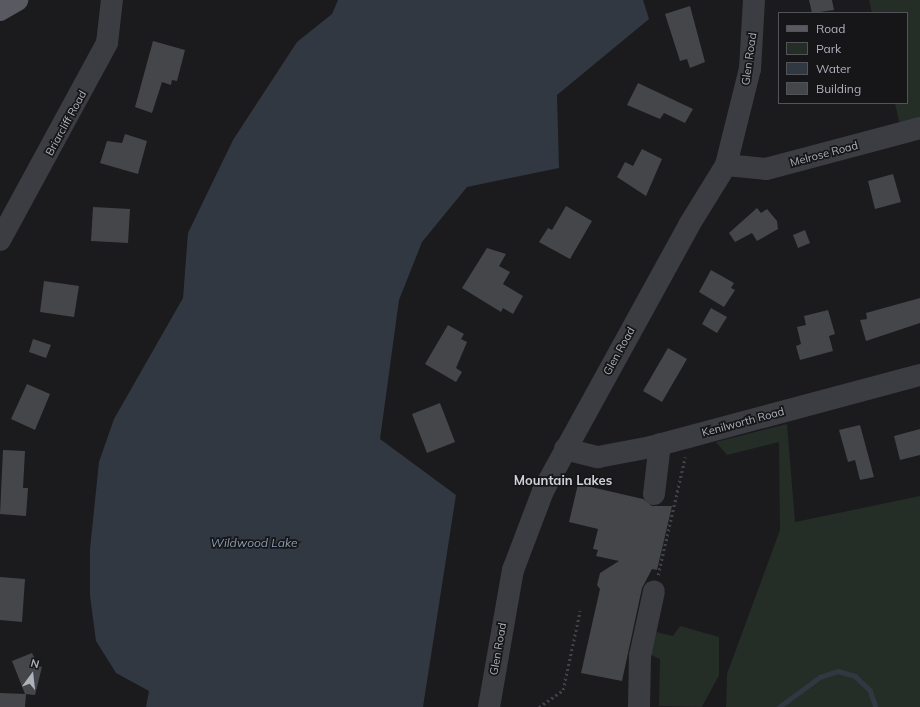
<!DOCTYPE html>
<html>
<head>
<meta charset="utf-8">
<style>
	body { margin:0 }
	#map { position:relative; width:920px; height:707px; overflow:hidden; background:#1b1b1d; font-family:Mulish,sans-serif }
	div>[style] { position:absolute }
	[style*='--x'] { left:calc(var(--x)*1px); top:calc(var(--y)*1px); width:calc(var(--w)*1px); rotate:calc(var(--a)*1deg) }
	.green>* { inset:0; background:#252d27 }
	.water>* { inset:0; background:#313841 }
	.stream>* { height:4.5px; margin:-2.25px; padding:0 2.25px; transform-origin:2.25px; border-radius:2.25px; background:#313841 }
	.building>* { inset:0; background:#45464a }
	.path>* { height:2.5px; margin-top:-1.25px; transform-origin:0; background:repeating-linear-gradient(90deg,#424349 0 2px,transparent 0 5px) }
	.minor>* { height:22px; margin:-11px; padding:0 11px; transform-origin:11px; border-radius:11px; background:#3c3d42 }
	.major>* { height:22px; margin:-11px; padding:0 11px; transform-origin:11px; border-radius:11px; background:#585961 }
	span { translate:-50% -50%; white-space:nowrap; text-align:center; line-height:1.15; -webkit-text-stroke:3.5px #161618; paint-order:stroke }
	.street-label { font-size:11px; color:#afb1bc }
	.water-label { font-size:12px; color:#899bb4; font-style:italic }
	.quarter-label { font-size:13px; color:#cfd1d8; font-weight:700 }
	.legend { position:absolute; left:778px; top:12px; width:130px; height:92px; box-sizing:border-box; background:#161618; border:1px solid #53545a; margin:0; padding:5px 7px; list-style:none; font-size:12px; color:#afb1bc }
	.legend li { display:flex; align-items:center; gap:8px; height:20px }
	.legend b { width:20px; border:1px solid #53545a }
	.north { position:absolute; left:12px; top:655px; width:40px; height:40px; -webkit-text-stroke:3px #161618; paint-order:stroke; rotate:15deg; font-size:11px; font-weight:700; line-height:16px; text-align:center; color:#afb1bc }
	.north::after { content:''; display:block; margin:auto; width:14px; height:18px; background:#afb1bc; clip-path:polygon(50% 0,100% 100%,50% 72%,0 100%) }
</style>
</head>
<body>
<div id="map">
	<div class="green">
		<i style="clip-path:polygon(869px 0,920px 0,920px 125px,901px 130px,895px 103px,907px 103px,907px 13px,872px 13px)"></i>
		<i style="clip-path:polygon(787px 424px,795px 522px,920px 496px,920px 707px,726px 707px,727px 674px,780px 530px,779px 442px,727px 455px,716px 442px)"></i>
		<i style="clip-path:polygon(680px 626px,719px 637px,719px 675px,702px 707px,659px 706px,660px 659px,649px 654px,656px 632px,673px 636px)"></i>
	</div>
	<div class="water">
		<i style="clip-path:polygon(338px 0,643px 0,649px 19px,557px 95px,559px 168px,467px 187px,422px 242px,399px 300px,380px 439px,456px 495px,423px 707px,146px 707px,149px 691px,116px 673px,96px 641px,90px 596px,90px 549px,99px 462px,114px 419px,183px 298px,188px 233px,233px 140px,297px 42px,332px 14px)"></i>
	</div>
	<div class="stream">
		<i style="--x:779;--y:707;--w:51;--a:-36.2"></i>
		<i style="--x:820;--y:677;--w:19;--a:-18"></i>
		<i style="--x:838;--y:671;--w:18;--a:16"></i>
		<i style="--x:855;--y:676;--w:21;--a:43"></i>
		<i style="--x:870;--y:690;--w:18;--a:71"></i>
	</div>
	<div class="building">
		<i style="clip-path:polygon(809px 0,832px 0,834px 10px,812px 13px)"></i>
		<i style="clip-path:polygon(690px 6px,705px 62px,690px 68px,687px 59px,680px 61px,665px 14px)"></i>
		<i style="clip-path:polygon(153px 41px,185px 50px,177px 81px,172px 80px,171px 85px,162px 82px,152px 113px,135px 107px)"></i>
		<i style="clip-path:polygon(638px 83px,693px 109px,685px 123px,664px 113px,660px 119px,627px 105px)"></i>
		<i style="clip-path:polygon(125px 134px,147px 141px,138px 174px,100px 163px,107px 141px,122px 143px)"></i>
		<i style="clip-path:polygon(642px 149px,662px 159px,646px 196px,617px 177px,625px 162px,633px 166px)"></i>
		<i style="clip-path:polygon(893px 174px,901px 202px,875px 209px,868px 181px)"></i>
		<i style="clip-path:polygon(566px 206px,592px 221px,570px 259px,539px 242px,548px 228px,552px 230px)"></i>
		<i style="clip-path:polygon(93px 207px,130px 209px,128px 243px,91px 241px)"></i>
		<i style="clip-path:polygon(757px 208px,761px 213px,767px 209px,777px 221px,778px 229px,757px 241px,752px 233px,735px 242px,729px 233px)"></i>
		<i style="clip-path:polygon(805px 230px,810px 243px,798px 248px,793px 235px)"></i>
		<i style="clip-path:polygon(487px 248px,506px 254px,499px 266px,510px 272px,503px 284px,523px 296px,513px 314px,503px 308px,501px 312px,462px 288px)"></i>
		<i style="clip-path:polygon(711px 270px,734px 283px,731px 288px,735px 290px,724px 307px,699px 292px)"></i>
		<i style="clip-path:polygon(44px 281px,79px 286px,74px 317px,40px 312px)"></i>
		<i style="clip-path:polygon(920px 298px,920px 323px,866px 341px,860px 320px,867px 319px,866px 313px)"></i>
		<i style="clip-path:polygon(711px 308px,727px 317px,717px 333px,702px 324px)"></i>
		<i style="clip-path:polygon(828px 310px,835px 334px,829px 336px,833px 351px,800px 360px,796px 346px,801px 344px,797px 327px,806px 325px,804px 316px)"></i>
		<i style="clip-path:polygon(448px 325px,464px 334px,461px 339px,467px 342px,456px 368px,462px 372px,456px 382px,425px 364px)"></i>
		<i style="clip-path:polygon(33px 339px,51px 345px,46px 358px,29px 352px)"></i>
		<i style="clip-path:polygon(668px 348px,687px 359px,662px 402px,643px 391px)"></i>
		<i style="clip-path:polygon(27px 384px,50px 394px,35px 430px,11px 419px)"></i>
		<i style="clip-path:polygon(440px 403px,455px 442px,427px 453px,412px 414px)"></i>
		<i style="clip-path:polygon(860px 425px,874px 477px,860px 480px,855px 460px,848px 462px,839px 430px)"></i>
		<i style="clip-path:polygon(920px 429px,920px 455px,900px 460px,894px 436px)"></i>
		<i style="clip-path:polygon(3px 450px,25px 451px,23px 488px,28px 488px,26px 516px,0 514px)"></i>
		<i style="clip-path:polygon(578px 484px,643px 499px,652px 506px,672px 506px,657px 570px,652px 569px,642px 588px,622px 681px,581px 673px,600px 589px,597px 585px,600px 573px,619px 561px,596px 556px,598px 550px,593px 549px,598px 529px,569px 522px)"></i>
		<i style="clip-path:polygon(0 577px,25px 579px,22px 622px,0 620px)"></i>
		<i style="clip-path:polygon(32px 653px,38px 666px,42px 667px,35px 695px,25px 694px,12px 661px)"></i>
		<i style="clip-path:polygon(0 693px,26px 694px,25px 707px,0 707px)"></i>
	</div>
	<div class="path">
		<i style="--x:658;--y:575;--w:121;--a:-77.1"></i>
		<i style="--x:539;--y:707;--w:29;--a:-35"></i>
		<i style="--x:563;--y:690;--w:81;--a:-77.9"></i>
	</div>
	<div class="minor">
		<i style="--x:726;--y:165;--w:40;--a:5.7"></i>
		<i style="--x:766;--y:169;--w:159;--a:-14.9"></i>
		<i style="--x:0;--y:240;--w:224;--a:-61.5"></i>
		<i style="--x:107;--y:43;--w:43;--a:-83.4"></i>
		<i style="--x:565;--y:449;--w:34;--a:14"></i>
		<i style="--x:598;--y:457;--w:54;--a:-10.7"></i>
		<i style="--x:651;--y:447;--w:278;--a:-15"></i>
		<i style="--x:654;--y:494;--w:50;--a:-83.2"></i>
		<i style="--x:489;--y:707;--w:139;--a:-80.1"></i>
		<i style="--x:513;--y:570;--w:85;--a:-69.2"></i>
		<i style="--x:543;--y:491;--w:303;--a:-61.2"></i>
		<i style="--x:689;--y:225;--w:70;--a:-58.3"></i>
		<i style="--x:726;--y:165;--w:99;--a:-76"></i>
		<i style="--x:750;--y:69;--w:69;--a:-86.7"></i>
		<i style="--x:639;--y:707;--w:51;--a:-88.9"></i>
		<i style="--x:640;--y:656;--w:66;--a:-77.8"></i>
	</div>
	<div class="major">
		<i style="--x:0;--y:10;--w:20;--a:-30"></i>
	</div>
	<div class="street-label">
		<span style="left:749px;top:59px;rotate:-82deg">Glen Road</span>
		<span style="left:66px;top:123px;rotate:-61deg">Briarcliff Road</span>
		<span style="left:824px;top:154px;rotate:-15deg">Melrose Road</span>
		<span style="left:619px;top:351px;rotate:-61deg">Glen Road</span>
		<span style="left:743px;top:422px;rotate:-15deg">Kenilworth Road</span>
		<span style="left:498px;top:649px;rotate:-80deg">Glen Road</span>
	</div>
	<div class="water-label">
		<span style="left:254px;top:543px">Wildwood Lake</span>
	</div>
	<div class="quarter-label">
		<span style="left:563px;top:480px">Mountain Lakes</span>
	</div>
	<ul class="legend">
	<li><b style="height:5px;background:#585961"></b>Road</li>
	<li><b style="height:11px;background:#252d27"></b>Park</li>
	<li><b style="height:11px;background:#313841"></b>Water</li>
	<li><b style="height:11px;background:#45464a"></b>Building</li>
	</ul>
	<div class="north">N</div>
</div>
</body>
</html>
